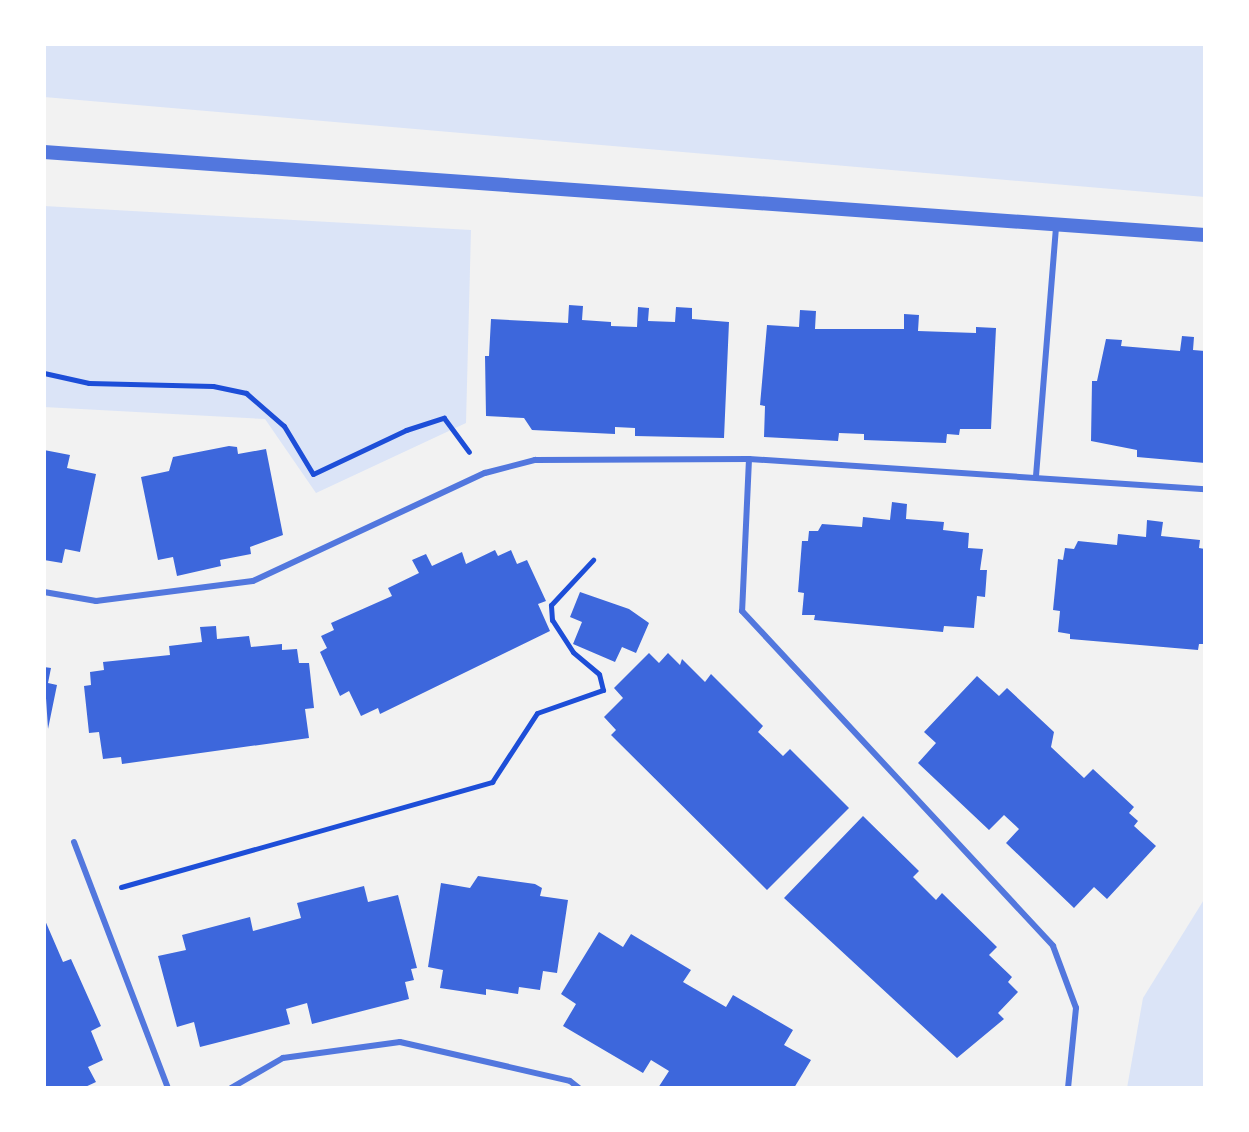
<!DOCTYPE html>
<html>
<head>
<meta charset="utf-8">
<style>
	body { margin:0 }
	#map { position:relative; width:1249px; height:1132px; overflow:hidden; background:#f2f2f2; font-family:"Space Grotesk",sans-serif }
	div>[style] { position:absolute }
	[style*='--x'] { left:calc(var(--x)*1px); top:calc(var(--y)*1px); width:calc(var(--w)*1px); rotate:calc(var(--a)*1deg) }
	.green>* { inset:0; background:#dbe4f7 }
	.building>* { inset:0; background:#3d67dc }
	.path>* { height:5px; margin:-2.5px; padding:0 2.5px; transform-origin:2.5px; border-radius:2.5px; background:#1d4ed8 }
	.service>* { height:6px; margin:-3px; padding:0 3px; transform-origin:3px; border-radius:3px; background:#5277de }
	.tertiary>* { height:14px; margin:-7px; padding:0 7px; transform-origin:7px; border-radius:7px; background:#5277de }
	span { translate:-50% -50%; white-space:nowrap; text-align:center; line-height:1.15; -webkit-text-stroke:8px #fff; paint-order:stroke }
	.frame { position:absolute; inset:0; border:46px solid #fff; pointer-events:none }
</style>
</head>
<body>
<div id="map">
	<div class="green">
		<i style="clip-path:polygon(44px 44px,1205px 44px,1205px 197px,44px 97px)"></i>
		<i style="clip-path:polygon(44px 206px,471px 230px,466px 423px,316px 493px,265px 419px,44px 407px)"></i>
		<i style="clip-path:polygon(1205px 898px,1205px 1088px,1127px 1088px,1143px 998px)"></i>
	</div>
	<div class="building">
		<i style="clip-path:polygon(569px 305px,583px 306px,582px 320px,611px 322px,611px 326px,637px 327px,638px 307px,649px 308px,648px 321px,675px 322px,676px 307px,692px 308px,692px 319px,729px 322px,724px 438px,635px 436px,635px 428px,615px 427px,615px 434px,532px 430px,524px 418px,486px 416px,485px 356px,489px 356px,491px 319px,568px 323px)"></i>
		<i style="clip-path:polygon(800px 310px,816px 311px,815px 329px,904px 329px,904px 314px,919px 315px,918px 331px,976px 333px,976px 327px,996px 328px,991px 429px,960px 429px,959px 435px,947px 434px,946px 443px,864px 440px,864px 434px,839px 433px,838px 441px,764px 437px,765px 406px,760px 405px,767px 325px,799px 327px)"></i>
		<i style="clip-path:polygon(1182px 336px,1194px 337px,1193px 350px,1205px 351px,1205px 463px,1137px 457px,1137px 450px,1091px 441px,1092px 381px,1097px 381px,1106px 339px,1122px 340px,1121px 346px,1180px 351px)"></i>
		<i style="clip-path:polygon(229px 446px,237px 447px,238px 454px,266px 449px,283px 535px,250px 547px,251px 554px,220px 560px,221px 566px,177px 576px,173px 557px,158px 560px,141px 477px,169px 471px,173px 457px)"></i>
		<i style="clip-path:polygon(44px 450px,70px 455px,67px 468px,96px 474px,80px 552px,65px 549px,62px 563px,44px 560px)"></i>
		<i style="clip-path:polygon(892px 502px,907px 504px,906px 519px,944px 522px,943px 530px,969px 533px,968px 548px,983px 549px,980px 570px,987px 570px,985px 597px,977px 596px,974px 628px,944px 626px,943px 632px,814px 620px,815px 615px,802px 615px,804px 593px,798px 592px,802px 541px,808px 541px,809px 531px,818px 531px,822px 524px,862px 527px,863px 517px,890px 520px)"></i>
		<i style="clip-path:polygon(1147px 520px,1163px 522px,1161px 536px,1200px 540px,1199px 548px,1205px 549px,1205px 644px,1199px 644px,1198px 650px,1070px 639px,1070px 634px,1058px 632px,1060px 611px,1053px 610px,1058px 559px,1063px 560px,1065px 548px,1074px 549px,1078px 541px,1117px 545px,1118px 534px,1146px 537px)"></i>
		<i style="clip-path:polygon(495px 550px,498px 556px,511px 550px,517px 564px,527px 560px,546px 601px,538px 604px,550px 631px,380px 714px,378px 708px,361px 716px,349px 691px,340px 696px,320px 652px,327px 648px,321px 636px,334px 630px,331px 623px,392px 596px,388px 588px,419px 573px,412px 560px,426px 554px,432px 566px,462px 552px,466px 564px)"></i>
		<i style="clip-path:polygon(580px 592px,629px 609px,649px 623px,636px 653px,622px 647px,615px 662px,573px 644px,582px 622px,570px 617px)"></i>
		<i style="clip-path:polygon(216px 626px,217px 639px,249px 636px,251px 647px,282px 644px,282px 650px,297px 649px,299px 663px,309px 663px,314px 708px,305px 709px,309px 738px,122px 764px,121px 757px,103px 759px,99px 732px,89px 733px,84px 686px,91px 685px,90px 672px,104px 670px,103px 662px,170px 655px,169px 646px,202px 642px,200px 627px)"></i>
		<i style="clip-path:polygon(649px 653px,659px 663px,668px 653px,680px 665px,682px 659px,705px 682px,711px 674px,763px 726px,758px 732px,783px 756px,790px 749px,849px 808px,767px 890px,611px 735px,616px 730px,604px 717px,623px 698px,614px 688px)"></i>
		<i style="clip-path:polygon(44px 667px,51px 668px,48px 683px,57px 685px,48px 729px)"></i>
		<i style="clip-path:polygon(977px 676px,999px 696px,1007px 688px,1054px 732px,1051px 747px,1084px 778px,1093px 769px,1134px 807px,1129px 813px,1138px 821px,1134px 826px,1156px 846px,1107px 899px,1094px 887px,1074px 908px,1006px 843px,1019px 829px,1004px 815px,989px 830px,918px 763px,936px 743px,924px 732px)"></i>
		<i style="clip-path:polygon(863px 816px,919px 871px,913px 877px,936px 900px,942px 893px,997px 947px,989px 955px,1012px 977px,1008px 982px,1018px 992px,998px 1013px,1004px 1019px,957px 1058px,784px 898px)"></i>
		<i style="clip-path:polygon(478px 876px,535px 884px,542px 888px,540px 896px,568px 900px,557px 973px,543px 971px,540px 990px,519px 987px,518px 994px,486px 989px,486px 995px,440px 988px,443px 970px,428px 967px,441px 883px,470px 888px)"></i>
		<i style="clip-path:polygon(364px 886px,368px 902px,398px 895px,417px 968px,411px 969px,414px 980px,405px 982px,409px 999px,312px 1024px,307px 1003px,286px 1009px,290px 1024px,200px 1047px,194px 1022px,177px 1027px,158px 956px,186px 950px,182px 935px,250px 917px,253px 931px,301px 918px,297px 903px)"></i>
		<i style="clip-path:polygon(44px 918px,63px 962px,71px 959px,101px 1026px,91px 1031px,103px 1060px,88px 1067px,96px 1082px,83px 1088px,44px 1088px)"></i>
		<i style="clip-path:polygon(599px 932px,623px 947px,631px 934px,691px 970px,683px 982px,726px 1007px,733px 995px,793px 1030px,784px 1045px,811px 1060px,794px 1088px,658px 1088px,669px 1071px,651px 1060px,643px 1073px,563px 1026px,576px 1004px,561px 994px)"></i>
	</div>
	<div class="path">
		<i style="--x:44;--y:373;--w:46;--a:12.5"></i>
		<i style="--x:89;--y:383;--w:124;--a:1.4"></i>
		<i style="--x:213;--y:386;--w:34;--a:12"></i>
		<i style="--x:246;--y:393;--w:50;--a:41"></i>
		<i style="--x:284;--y:426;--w:56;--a:58.9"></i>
		<i style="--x:313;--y:474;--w:103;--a:-25.3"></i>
		<i style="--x:406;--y:430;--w:40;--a:-18"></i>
		<i style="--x:444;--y:418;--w:42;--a:53.7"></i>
		<i style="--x:121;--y:887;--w:386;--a:-15.8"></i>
		<i style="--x:492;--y:782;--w:82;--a:-56.9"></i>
		<i style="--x:537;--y:713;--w:70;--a:-19.2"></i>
		<i style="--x:603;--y:690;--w:16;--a:-104"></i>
		<i style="--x:599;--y:674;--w:34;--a:-140"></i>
		<i style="--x:573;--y:652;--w:38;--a:-123"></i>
		<i style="--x:552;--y:620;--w:15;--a:-94"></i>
		<i style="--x:551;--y:605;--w:62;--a:-47"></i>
	</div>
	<div class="service">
		<i style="--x:749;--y:459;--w:152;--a:92.6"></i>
		<i style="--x:742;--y:611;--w:457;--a:47.1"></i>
		<i style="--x:1053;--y:946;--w:66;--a:69.6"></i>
		<i style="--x:1076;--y:1008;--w:80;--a:95.7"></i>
		<i style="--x:1036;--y:476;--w:251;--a:-85.4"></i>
		<i style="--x:44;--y:592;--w:53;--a:9.8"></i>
		<i style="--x:96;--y:601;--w:158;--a:-7.3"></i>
		<i style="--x:253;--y:581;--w:256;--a:-25"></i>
		<i style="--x:485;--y:473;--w:52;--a:-14.6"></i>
		<i style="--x:535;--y:460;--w:214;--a:-0.3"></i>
		<i style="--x:749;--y:459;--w:457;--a:3.8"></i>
		<i style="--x:74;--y:842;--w:263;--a:69.1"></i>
		<i style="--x:231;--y:1088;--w:60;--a:-30"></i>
		<i style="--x:283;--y:1058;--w:118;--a:-7.8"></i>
		<i style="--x:400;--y:1042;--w:174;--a:12.9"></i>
		<i style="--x:570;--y:1081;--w:11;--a:38"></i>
	</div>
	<div class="tertiary">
		<i style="--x:44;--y:152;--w:1164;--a:4.09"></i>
	</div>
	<div class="frame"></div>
</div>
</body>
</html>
